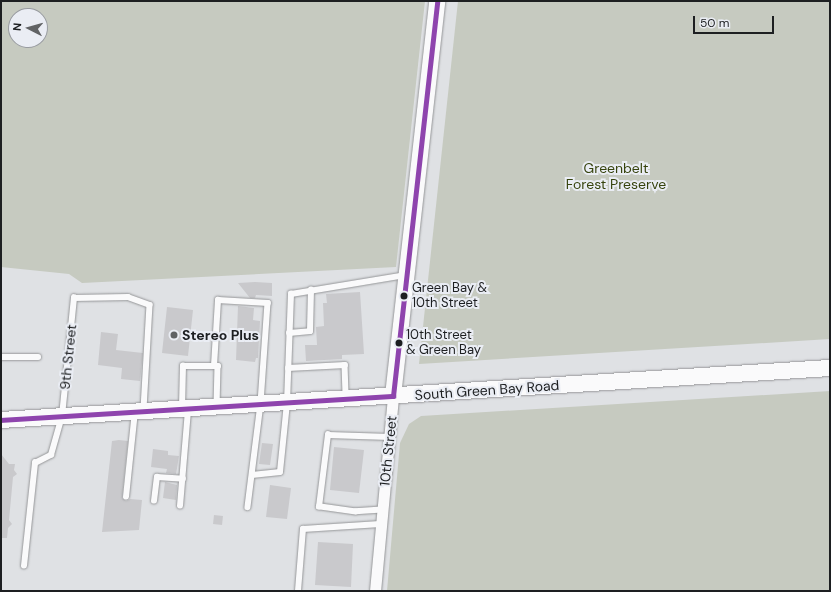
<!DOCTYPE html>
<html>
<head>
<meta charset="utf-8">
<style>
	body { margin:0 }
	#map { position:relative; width:831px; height:592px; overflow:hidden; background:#dfe1e4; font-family:"DM Sans",sans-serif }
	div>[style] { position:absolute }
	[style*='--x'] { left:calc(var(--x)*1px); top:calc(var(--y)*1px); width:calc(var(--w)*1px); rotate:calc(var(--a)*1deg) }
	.green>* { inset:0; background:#c6cac0 }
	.building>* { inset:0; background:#c9c9cc }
	.roads { filter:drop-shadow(0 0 1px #959698) drop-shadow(0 0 1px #959698) }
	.lane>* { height:5.5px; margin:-2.75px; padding:0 2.75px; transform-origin:2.75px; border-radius:2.75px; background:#fafafb }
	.street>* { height:11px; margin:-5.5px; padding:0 5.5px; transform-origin:5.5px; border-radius:5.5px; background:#fafafb }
	.secondary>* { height:16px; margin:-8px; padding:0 8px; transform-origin:8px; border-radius:8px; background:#fafafb }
	.bus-1>* { height:5px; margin:-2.5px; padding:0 2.5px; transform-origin:2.5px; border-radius:2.5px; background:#8e44ad }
	.dots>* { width:11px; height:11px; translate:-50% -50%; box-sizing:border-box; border:2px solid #eaedf4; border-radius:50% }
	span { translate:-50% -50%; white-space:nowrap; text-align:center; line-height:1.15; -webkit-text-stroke:4px #eaedf4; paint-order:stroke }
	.bus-label { font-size:13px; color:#1d1f21 }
	.left { translate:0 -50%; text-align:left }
	.park-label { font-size:14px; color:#36430d }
	.poi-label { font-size:14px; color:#1d1f21; font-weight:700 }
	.street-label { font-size:14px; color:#1d1f21 }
	.frame { position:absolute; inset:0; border:2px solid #1d1f21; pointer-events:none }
	.north { position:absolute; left:8px; top:8px; width:40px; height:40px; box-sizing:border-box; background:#eaedf4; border:1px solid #989ba0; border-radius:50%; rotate:276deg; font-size:11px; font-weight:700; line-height:16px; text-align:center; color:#1d1f21 }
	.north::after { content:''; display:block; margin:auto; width:14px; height:18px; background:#616365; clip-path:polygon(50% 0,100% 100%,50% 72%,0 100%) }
	.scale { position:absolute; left:693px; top:16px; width:81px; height:18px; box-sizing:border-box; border:2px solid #1d1f21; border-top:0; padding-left:5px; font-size:12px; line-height:14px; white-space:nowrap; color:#1d1f21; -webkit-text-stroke:3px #eaedf4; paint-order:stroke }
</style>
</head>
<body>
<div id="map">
	<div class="green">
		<i style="clip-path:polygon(evenodd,1px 1px,425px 1px,396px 267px,82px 283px,69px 274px,1px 267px,1px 1px,16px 16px,40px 16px,40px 40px,16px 40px,16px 16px)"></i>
		<i style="clip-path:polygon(458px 1px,830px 1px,830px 339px,419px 364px)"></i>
		<i style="clip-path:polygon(830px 391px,830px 591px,387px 591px,400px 443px,409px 424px,421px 416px)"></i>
	</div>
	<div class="building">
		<i style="clip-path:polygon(255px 282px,272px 283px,272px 296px,256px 295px,255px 298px,250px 298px,238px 283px)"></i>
		<i style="clip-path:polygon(360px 292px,364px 354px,342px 355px,342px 359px,306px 361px,305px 345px,317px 345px,316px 327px,324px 326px,323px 303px,327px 303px,326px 294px)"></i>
		<i style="clip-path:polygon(238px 306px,254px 308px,253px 320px,260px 321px,258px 358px,256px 358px,255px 362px,236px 360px)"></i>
		<i style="clip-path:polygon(167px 307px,193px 310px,188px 356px,162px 353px)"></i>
		<i style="clip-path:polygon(101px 332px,118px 334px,116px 350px,143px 353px,140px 381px,121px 379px,122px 368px,98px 365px)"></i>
		<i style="clip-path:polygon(119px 440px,128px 441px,122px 498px,126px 501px,130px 499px,142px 500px,139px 530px,102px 532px,112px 441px)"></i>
		<i style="clip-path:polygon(262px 443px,273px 444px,270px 465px,259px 464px)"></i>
		<i style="clip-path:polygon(334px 447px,364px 450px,359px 493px,330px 490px)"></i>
		<i style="clip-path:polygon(153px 449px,168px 451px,168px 455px,179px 456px,176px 474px,166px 473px,167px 469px,151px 467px)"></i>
		<i style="clip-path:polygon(1px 454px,9px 464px,15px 464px,14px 470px,17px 474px,13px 477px,9px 520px,12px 524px,8px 528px,7px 538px,1px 538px)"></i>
		<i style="clip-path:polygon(165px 482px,177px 485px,176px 500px,163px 498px)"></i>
		<i style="clip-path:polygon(270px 485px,291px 488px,287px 519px,266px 517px)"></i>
		<i style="clip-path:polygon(214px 515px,223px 516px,222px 525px,213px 524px)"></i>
		<i style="clip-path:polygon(318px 542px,353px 544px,351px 587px,315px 585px)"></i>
	</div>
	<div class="roads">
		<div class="lane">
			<i style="--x:289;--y:333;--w:21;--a:-5"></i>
			<i style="--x:310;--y:331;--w:41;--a:-88.6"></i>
			<i style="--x:1;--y:357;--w:37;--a:0"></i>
			<i style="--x:214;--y:366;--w:66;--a:-86.5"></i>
			<i style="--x:218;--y:300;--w:50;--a:3.4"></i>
			<i style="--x:268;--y:303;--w:101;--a:94"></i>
			<i style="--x:261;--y:404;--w:104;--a:97.2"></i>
			<i style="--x:288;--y:368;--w:57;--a:-3"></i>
			<i style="--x:345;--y:365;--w:31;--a:88"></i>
			<i style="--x:182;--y:407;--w:41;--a:-88.6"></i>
			<i style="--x:183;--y:366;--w:35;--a:0"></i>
			<i style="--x:218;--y:366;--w:40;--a:91.4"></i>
			<i style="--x:252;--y:475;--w:28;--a:-6"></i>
			<i style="--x:280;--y:472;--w:69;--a:-84.2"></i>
			<i style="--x:287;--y:403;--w:109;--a:-87.9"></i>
			<i style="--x:291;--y:294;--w:117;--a:-9.4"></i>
			<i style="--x:126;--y:497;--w:85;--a:-84"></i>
			<i style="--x:154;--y:501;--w:24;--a:-83"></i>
			<i style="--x:157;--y:477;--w:26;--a:4"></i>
			<i style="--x:180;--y:506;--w:96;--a:-85.2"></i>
			<i style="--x:382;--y:510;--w:26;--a:176"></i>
			<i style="--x:356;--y:512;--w:37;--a:-172"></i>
			<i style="--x:319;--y:507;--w:73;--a:-82.9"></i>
			<i style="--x:328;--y:435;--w:62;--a:1.8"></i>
			<i style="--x:24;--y:566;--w:104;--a:-83.9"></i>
			<i style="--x:35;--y:463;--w:18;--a:-27"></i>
			<i style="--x:51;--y:455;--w:41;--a:-74.2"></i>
			<i style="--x:62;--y:416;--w:119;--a:-84.2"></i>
			<i style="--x:74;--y:298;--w:54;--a:-1.1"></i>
			<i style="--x:128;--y:297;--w:23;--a:20"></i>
			<i style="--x:150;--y:305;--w:105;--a:93.3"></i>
			<i style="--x:298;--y:591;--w:62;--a:-85.4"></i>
			<i style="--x:303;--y:529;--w:77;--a:-3.7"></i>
		</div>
		<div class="street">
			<i style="--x:375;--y:591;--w:196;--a:-84.7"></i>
		</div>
		<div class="secondary">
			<i style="--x:393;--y:396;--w:397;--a:-83.6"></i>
			<i style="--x:1;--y:420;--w:831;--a:-3.59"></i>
		</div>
	</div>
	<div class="bus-1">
		<i style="--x:1;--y:420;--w:393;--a:-3.5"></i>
		<i style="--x:393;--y:396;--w:397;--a:-83.6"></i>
	</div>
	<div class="dots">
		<i style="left:404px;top:296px;background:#1d1f21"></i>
		<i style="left:174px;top:335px;background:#616365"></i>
		<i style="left:399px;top:343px;background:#1d1f21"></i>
	</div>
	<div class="bus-label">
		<span class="left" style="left:412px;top:296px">Green Bay &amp;<br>10th Street</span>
		<span class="left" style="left:406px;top:343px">10th Street<br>&amp; Green Bay</span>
	</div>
	<div class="park-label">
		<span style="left:616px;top:176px">Greenbelt<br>Forest Preserve</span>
	</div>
	<div class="poi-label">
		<span class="left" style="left:182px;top:335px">Stereo Plus</span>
	</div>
	<div class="street-label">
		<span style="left:68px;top:357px;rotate:-84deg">9th Street</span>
		<span style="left:487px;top:390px;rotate:-4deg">South Green Bay Road</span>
		<span style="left:388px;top:451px;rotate:-84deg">10th Street</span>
	</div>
	<div class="frame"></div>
	<div class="north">N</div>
	<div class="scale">50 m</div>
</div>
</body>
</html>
